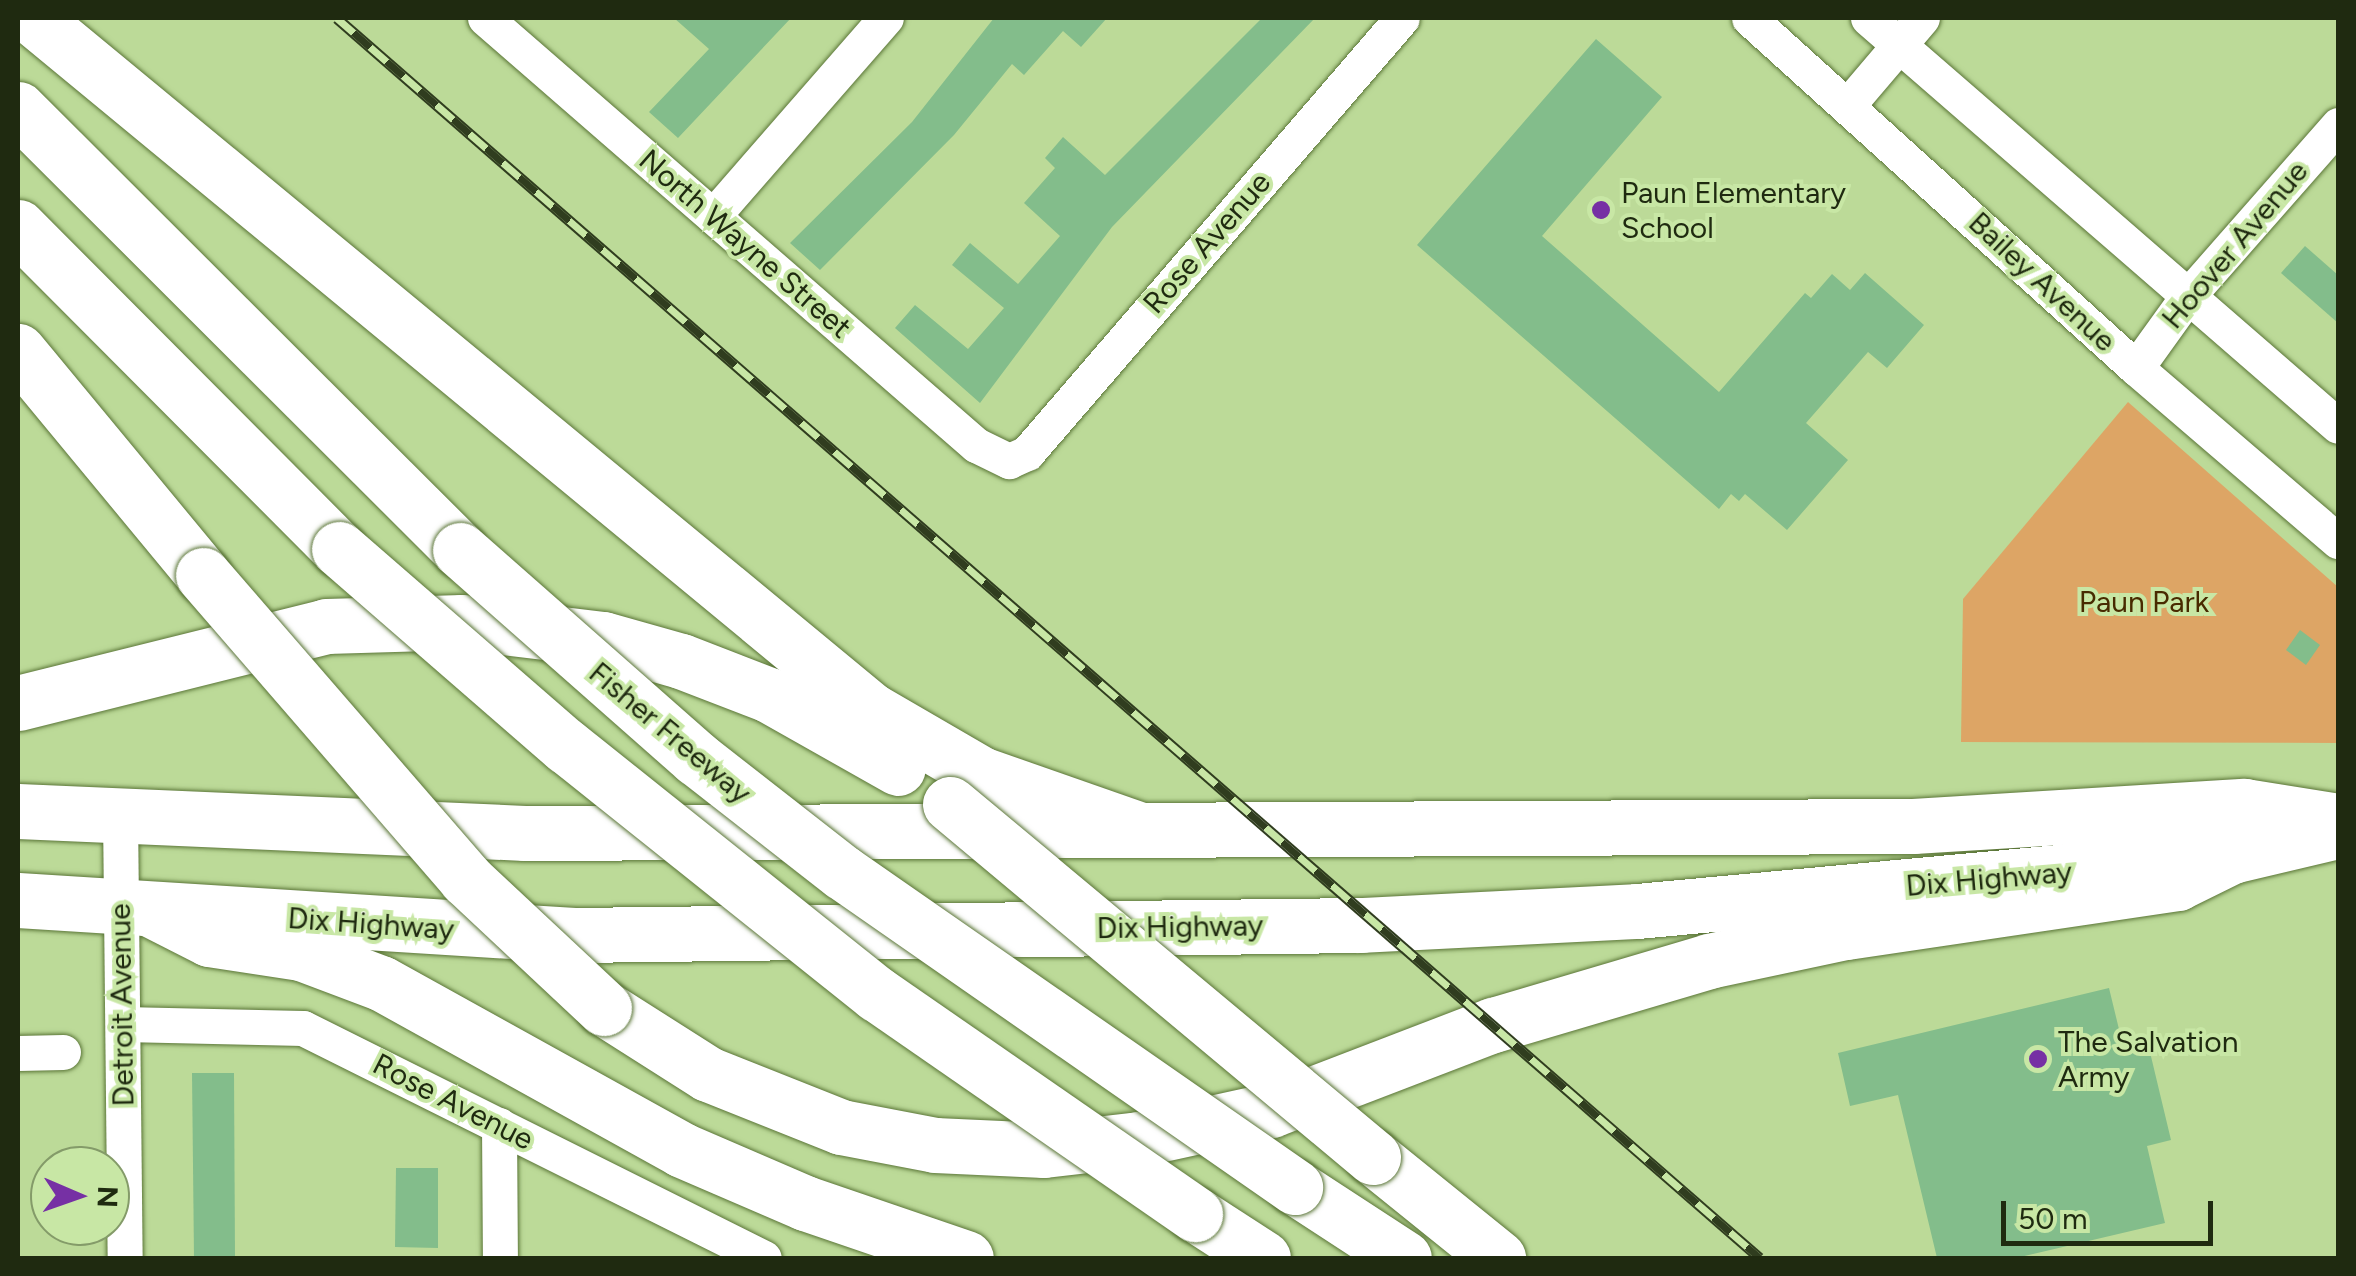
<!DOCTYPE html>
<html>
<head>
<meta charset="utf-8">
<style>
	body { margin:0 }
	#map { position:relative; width:2356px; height:1276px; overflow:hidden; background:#bcda98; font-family:Figtree,sans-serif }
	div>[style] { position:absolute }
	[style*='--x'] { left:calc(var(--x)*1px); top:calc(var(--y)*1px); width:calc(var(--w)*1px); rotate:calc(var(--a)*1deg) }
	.green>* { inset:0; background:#dda565 }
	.building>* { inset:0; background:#83bd8b }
	.roads { filter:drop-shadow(0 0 2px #5b7638) drop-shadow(0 0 2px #5b7638) }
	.street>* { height:35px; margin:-17.5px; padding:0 17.5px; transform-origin:17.5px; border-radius:17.5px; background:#fff }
	.primary>* { height:55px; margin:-27.5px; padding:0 27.5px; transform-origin:27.5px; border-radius:27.5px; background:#fff }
	.highway>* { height:55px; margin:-27.5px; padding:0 27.5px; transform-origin:27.5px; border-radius:27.5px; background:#fff }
	.rail>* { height:11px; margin-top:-5.5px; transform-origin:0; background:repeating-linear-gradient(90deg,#c8e7a5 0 22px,#303d1f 0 44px); box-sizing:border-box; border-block:2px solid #303d1f }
	.bridges { filter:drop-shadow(0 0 2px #5b7638) drop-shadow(0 0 2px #5b7638) }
	.highway-bridge>* { height:55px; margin:-27.5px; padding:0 27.5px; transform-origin:27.5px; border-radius:27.5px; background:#fff }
	.dots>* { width:28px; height:28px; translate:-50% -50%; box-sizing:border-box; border:5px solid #c8e7a5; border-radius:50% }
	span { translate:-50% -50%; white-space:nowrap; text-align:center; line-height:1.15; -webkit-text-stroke:8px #c8e7a5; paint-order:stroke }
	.poi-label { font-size:30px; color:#1f2a10 }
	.left { translate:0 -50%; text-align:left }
	.street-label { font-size:30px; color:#1f2a10 }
	.park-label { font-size:30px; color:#482a00 }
	.frame { position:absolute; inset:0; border:20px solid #1f2a10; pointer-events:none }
	.north { position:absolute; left:30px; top:1146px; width:100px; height:100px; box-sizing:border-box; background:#c8e7a5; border:2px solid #849b69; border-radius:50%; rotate:92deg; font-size:28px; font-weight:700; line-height:40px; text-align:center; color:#1f2a10 }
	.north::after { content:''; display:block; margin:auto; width:35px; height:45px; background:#7630a4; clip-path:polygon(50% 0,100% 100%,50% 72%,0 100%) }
	.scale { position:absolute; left:2001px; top:1201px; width:212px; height:45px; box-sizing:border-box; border:5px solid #1f2a10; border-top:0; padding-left:12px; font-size:30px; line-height:35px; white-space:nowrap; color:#1f2a10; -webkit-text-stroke:8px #c8e7a5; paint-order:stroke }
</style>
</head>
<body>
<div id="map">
	<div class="green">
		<i style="clip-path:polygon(2128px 402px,2338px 587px,2338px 743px,1961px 742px,1963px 599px)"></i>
	</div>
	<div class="building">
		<i style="clip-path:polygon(674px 18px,791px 18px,678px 138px,649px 112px,709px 49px)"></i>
		<i style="clip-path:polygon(994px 18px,1107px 18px,1081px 47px,1063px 31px,1024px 75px,1012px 64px,954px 135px,820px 270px,790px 243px,912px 122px)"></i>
		<i style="clip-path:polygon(1262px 18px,1315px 18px,1112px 227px,980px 403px,895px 328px,915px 305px,968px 349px,1004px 308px,952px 265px,970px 243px,1018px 284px,1060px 236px,1024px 203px,1055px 168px,1045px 158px,1063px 137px,1105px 175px)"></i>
		<i style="clip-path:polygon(1596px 39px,1662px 97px,1542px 236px,1719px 392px,1805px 293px,1811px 298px,1832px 274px,1850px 290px,1865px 273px,1924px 325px,1887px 368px,1868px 352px,1806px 423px,1848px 460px,1787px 530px,1745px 494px,1739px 501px,1731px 494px,1719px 509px,1417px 245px)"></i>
		<i style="clip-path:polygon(2305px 246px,2338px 275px,2338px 323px,2281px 273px)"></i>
		<i style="clip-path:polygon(2300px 630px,2320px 645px,2306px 665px,2286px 650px)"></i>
		<i style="clip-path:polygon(2109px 988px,2125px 1054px,2149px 1048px,2171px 1140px,2147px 1146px,2165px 1223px,2016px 1258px,1937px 1258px,1898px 1095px,1850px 1106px,1838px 1053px)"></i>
		<i style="clip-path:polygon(192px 1073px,234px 1073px,235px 1258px,194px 1258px)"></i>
		<i style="clip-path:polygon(396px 1168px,438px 1168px,438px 1248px,395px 1247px)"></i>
	</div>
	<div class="roads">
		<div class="street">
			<i style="--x:485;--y:18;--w:651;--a:41.01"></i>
			<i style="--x:976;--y:445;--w:37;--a:26"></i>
			<i style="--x:1009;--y:461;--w:20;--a:-24"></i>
			<i style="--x:1027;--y:453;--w:574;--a:-49.24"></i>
			<i style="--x:1749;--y:18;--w:522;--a:42.13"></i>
			<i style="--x:2136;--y:368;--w:266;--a:40.6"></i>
			<i style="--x:1868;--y:18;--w:622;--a:40.96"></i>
			<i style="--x:1848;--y:105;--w:114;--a:-49.6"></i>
			<i style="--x:713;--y:216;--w:263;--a:-48.9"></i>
			<i style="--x:2136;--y:368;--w:87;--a:-54.3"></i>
			<i style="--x:2187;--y:297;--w:229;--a:-48.7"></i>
			<i style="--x:120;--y:812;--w:446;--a:89.4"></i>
			<i style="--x:123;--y:1024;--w:180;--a:1.3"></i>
			<i style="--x:303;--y:1028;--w:515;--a:26.52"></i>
			<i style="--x:18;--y:1053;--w:45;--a:-1.3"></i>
			<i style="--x:499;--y:1125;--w:133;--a:89.6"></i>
		</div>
		<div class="primary">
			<i style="--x:18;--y:811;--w:507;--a:2.48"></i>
			<i style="--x:525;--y:833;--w:1388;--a:-0.29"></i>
			<i style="--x:1913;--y:826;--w:332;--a:-3.5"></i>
			<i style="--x:2244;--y:806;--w:95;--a:9.1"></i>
			<i style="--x:18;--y:900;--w:557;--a:3.6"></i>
			<i style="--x:574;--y:935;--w:787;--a:-0.73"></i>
			<i style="--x:1361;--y:925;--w:276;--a:-2.9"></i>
			<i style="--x:1637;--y:911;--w:598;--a:-5.28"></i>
			<i style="--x:2232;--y:856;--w:109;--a:-13.3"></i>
		</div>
		<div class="highway">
			<i style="--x:33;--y:18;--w:1087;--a:39.55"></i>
			<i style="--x:871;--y:710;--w:127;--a:30.2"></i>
			<i style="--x:981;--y:774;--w:166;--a:19.3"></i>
			<i style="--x:18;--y:109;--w:624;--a:44.94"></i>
			<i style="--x:18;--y:227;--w:455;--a:45.1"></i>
			<i style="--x:18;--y:351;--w:291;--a:50.4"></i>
			<i style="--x:18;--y:703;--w:317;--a:-14"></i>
			<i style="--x:326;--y:626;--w:136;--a:-1.7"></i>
			<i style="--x:462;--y:622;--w:142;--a:6.9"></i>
			<i style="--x:603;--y:639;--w:81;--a:15.8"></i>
			<i style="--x:681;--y:661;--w:94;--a:21.1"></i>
			<i style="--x:769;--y:695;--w:148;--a:29.5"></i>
			<i style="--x:152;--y:910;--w:64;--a:27"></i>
			<i style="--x:209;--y:939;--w:93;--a:8.7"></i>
			<i style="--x:301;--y:953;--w:85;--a:20.6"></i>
			<i style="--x:381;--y:983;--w:344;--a:29"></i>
			<i style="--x:682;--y:1150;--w:134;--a:23.3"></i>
			<i style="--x:805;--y:1203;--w:170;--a:18.9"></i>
			<i style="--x:604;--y:1008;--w:123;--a:32.4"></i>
			<i style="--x:708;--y:1074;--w:143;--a:21.7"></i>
			<i style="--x:841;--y:1127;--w:96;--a:10.8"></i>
			<i style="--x:935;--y:1145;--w:109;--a:2.6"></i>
			<i style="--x:1044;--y:1150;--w:96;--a:-6.6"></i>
			<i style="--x:1139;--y:1139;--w:135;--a:-12.4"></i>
			<i style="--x:1271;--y:1110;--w:238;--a:-21"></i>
			<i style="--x:1493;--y:1025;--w:225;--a:-16.5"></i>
			<i style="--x:1709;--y:961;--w:140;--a:-12"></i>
			<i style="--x:1846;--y:932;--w:335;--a:-8.4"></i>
			<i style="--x:2177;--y:883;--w:61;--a:-26.1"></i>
			<i style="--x:1373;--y:1157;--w:161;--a:38.9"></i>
			<i style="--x:1295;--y:1187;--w:130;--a:33.1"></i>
			<i style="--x:1195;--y:1214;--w:81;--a:32.9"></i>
		</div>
	</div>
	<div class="rail">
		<i style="--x:337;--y:18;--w:1887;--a:41.07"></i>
	</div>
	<div class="bridges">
		<div class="highway-bridge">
			<i style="--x:339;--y:549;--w:301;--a:41"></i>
			<i style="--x:566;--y:746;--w:398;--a:38.6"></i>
			<i style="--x:877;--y:994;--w:387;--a:34.7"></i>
			<i style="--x:460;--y:550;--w:315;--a:41.4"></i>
			<i style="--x:696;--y:758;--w:185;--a:38"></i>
			<i style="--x:842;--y:872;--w:552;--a:34.81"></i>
			<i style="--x:203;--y:575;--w:402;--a:49.1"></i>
			<i style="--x:466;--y:879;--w:189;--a:43.1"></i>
			<i style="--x:950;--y:804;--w:551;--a:39.85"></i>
		</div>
	</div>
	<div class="dots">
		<i style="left:1601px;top:210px;background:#7630a4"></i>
		<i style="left:2038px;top:1059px;background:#7630a4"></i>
	</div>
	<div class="poi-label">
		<span class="left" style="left:1621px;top:210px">Paun Elementary<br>School</span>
		<span class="left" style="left:2058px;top:1059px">The Salvation<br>Army</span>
	</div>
	<div class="street-label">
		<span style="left:1207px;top:243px;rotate:-49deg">Rose Avenue</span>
		<span style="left:745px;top:244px;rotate:41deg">North Wayne Street</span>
		<span style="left:2235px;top:245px;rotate:-50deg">Hoover Avenue</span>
		<span style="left:2042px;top:282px;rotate:43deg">Bailey Avenue</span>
		<span style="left:670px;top:733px;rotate:40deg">Fisher Freeway</span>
		<span style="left:1989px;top:879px;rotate:-5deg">Dix Highway</span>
		<span style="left:371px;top:924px;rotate:4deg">Dix Highway</span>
		<span style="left:1180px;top:927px;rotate:-1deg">Dix Highway</span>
		<span style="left:122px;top:1005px;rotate:-91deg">Detroit Avenue</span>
		<span style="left:453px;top:1102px;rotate:27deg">Rose Avenue</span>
	</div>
	<div class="park-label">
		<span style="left:2144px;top:602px">Paun Park</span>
	</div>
	<div class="frame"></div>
	<div class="north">N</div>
	<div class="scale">50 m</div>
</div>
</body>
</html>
